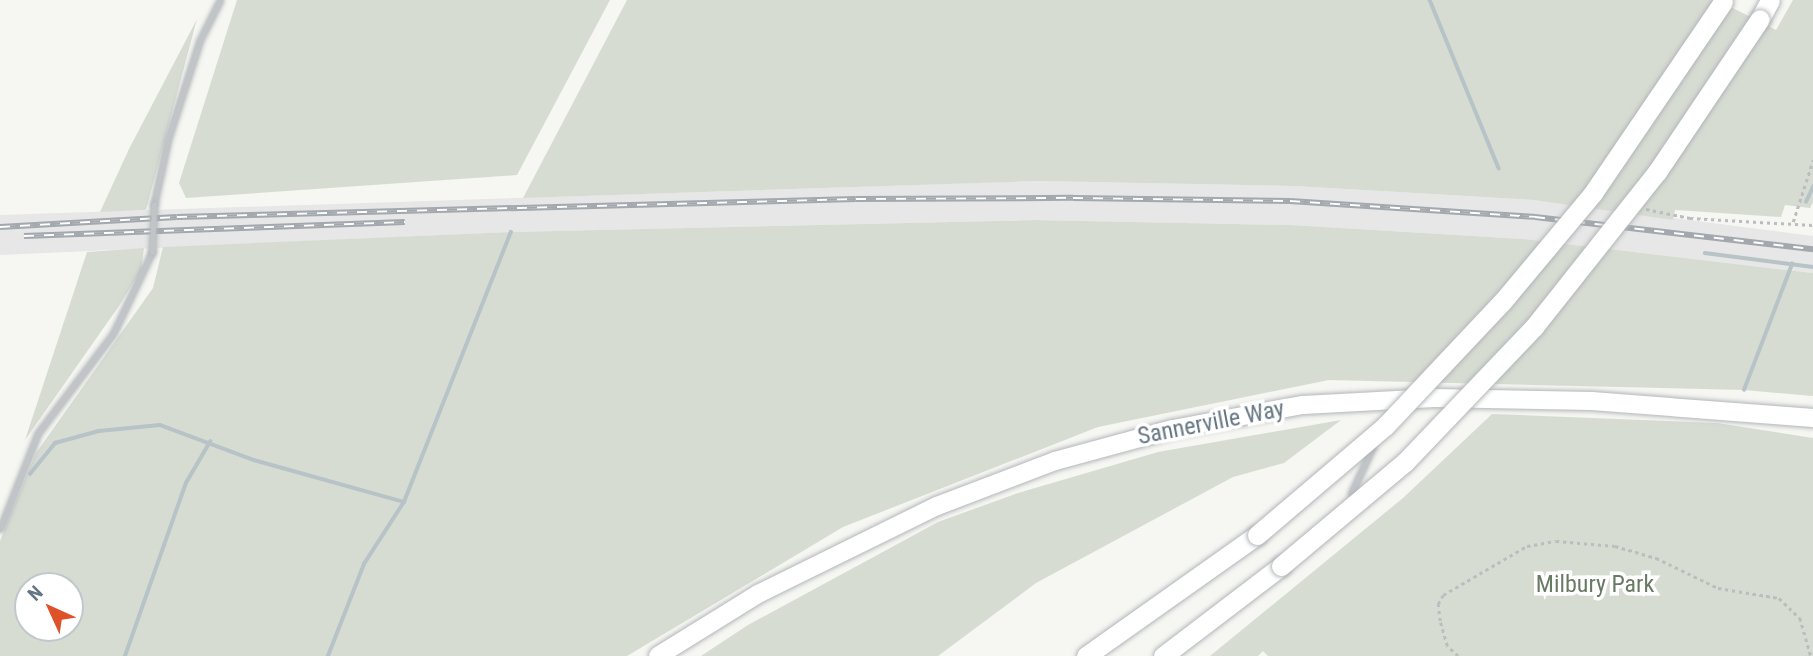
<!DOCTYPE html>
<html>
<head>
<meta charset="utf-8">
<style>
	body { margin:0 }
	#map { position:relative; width:1813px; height:656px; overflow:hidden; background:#f6f6f2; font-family:"Roboto Condensed",sans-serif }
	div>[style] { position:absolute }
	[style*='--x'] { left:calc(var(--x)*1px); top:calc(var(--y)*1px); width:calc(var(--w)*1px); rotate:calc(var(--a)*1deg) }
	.built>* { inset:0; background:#e6e7e6 }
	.green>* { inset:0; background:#d7dcd3 }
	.stream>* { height:3.5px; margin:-1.75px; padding:0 1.75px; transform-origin:1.75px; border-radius:1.75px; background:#b7c3c7 }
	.path>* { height:2.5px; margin-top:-1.25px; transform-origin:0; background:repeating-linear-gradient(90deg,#bbbdbf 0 3.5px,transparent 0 7px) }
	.roads { filter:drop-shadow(0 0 2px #b2b7ba) drop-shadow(0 0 2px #b2b7ba) }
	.lane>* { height:5px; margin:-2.5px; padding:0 2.5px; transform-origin:2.5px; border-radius:2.5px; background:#c1c5c8 }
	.primary>* { height:18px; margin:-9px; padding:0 9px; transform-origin:9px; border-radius:9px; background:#fff }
	.highway>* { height:19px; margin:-9.5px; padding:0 9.5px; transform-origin:9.5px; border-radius:9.5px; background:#fff }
	.rail>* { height:6px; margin-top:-3px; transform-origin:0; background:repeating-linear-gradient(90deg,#fff 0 10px,#a2a8ad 0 20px); box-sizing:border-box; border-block:2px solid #a2a8ad }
	.bridges { filter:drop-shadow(0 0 2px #b2b6b9) drop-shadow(0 0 2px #b2b6b9) }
	.lane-bridge>* { height:5px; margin:-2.5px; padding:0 2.5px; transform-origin:2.5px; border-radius:2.5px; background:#c1c5c8 }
	.highway-bridge>* { height:19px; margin:-9.5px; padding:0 9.5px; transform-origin:9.5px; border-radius:9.5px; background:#fff }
	span { translate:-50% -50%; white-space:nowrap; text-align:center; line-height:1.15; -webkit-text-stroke:7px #fff; paint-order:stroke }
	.street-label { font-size:24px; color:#657683 }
	.park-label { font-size:24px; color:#697a64 }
	.north { position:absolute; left:14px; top:572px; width:70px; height:70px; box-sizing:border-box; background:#fff; border:2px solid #c1c8cd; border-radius:50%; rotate:315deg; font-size:19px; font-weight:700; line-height:28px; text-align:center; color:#657683 }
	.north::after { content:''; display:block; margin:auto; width:24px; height:32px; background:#df5129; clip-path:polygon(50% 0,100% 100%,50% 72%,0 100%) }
</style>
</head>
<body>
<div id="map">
	<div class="built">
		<i style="clip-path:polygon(1037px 181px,1294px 186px,1534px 200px,1813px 236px,1813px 273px,1523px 239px,1291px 225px,1035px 220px,511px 232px,0 255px,0 215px)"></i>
	</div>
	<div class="green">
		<i style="clip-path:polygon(237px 0,610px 0,517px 175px,186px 198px,179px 183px)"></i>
		<i style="clip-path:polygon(627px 0,1717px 0,1776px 30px,1793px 0,1813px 0,1813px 202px,1810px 208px,1785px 205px,1781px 217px,1675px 210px,1673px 220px,1534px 200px,1294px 186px,1037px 181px,523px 198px)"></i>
		<i style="clip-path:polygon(197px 19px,146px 210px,100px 212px,129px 149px)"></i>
		<i style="clip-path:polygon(evenodd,1035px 220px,1291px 225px,1523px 239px,1813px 273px,1813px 396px,1744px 390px,1329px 380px,1098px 427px,843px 527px,627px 656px,0 656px,0 541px,7px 523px,36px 453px,153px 288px,163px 247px,511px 232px,1035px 220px,28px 586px,70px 586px,70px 628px,28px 628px,28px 586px)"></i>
		<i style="clip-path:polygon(144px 248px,141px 270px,119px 306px,25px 440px,87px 252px)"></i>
		<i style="clip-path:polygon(1492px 414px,1717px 423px,1813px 438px,1813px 656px,1268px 656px,1263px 651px,1258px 656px,1210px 656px,1403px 498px)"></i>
		<i style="clip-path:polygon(1341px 420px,1284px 463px,1233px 477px,1036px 583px,938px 656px,701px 656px,748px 625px,938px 522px,1018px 493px,1158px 452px)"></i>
	</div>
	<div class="stream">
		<i style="--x:1430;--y:0;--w:182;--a:67.7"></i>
		<i style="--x:1806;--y:202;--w:17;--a:-65"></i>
		<i style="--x:1705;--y:253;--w:109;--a:7.4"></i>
		<i style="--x:1744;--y:390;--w:135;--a:-69.1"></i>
		<i style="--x:30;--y:474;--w:40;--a:-51"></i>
		<i style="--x:55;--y:443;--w:46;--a:-15.3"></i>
		<i style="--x:99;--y:431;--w:61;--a:-5.6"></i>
		<i style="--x:160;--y:425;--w:100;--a:20.4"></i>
		<i style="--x:254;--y:460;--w:156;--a:15.6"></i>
		<i style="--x:125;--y:656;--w:183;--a:-70.6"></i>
		<i style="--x:186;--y:483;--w:48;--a:-59.7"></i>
		<i style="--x:328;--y:656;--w:99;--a:-68.6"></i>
		<i style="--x:364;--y:564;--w:74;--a:-57.2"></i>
		<i style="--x:404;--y:502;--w:290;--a:-68.4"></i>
	</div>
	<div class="path">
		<i style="--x:1646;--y:209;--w:45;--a:11.6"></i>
		<i style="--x:1690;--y:218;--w:123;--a:3.3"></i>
		<i style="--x:1793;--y:222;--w:65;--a:-72.1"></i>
		<i style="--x:1458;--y:656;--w:15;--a:-138"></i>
		<i style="--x:1447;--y:646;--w:26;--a:-106"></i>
		<i style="--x:1440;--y:621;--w:17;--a:-97"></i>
		<i style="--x:1438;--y:604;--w:10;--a:-61"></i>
		<i style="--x:1443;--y:595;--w:97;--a:-30.3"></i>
		<i style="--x:1527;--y:546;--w:29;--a:-10"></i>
		<i style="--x:1556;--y:541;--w:59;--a:4.8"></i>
		<i style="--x:1615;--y:546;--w:43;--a:16.3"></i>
		<i style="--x:1656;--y:558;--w:69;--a:25.8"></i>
		<i style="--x:1718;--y:588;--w:62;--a:9.3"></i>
		<i style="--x:1779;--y:598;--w:29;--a:44"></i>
		<i style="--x:1800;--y:618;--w:40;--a:74"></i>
	</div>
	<div class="roads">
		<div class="lane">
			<i style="--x:154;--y:204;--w:66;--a:-77.8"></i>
			<i style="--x:168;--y:139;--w:104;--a:-72.1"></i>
			<i style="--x:200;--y:40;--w:45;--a:-63.4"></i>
			<i style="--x:1351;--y:494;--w:53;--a:-65.4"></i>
			<i style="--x:0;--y:529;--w:103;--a:-68.4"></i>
			<i style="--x:38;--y:433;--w:124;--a:-52.9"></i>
			<i style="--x:113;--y:334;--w:91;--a:-64.6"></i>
		</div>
		<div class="primary">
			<i style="--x:658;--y:656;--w:118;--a:-31.8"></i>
			<i style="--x:758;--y:594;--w:199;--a:-26.2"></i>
			<i style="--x:937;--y:506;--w:126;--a:-20.9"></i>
			<i style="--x:1055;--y:461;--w:122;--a:-15.2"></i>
			<i style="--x:1173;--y:429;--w:132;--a:-10.5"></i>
			<i style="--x:1303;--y:405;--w:131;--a:-3.1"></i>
			<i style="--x:1434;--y:398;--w:158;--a:1.1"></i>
			<i style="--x:1592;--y:401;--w:222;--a:4.4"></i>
		</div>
		<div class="highway">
			<i style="--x:1760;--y:19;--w:21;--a:-62"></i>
			<i style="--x:1086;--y:656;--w:209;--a:-35.3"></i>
			<i style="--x:1163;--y:656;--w:148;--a:-37.3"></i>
		</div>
	</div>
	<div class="rail">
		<i style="--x:0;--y:227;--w:177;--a:-3.2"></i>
		<i style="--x:177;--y:217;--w:679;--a:-1.52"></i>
		<i style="--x:856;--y:199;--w:217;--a:-0.3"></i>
		<i style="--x:1073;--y:198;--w:217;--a:0.8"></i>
		<i style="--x:1290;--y:201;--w:246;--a:3.7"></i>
		<i style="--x:1535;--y:217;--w:280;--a:6.6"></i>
		<i style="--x:24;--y:236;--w:381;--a:-2.1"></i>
	</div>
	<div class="bridges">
		<div class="lane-bridge">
			<i style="--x:152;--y:252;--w:48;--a:-87.6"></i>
		</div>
		<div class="highway-bridge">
			<i style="--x:1257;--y:535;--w:168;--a:-40.4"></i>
			<i style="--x:1385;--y:426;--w:170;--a:-46.7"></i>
			<i style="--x:1502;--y:302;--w:142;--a:-50.1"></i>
			<i style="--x:1593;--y:193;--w:231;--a:-55.8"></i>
			<i style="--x:1281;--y:566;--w:162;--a:-40"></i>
			<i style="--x:1405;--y:462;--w:187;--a:-46.3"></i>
			<i style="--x:1534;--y:327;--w:198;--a:-51.6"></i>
			<i style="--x:1657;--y:172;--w:184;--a:-56.1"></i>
		</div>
	</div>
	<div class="street-label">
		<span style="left:1211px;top:423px;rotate:-11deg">Sannerville Way</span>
	</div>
	<div class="park-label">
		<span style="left:1595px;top:585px">Milbury Park</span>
	</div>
	<div class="north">N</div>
</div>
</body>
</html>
